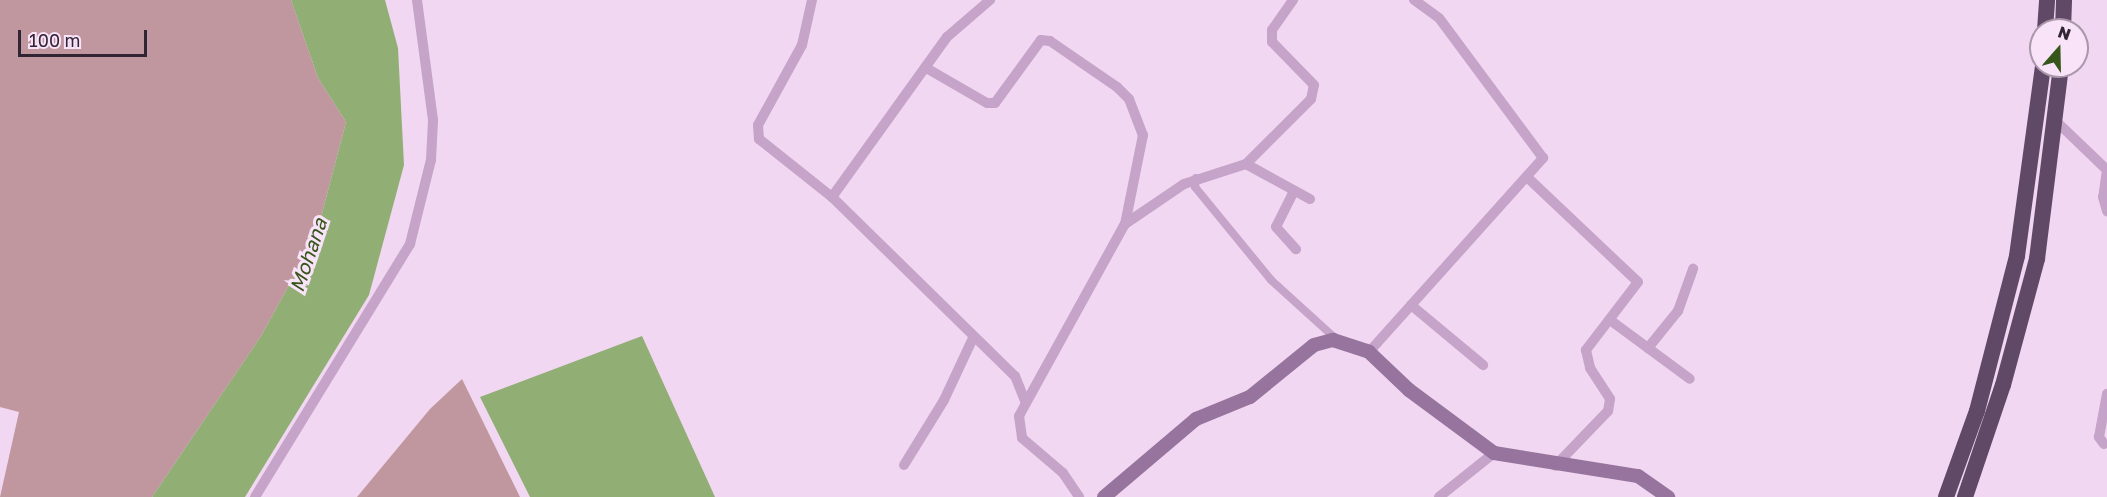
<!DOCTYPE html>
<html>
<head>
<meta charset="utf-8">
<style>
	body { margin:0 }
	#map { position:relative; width:2107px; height:497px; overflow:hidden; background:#f1d7f1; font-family:"Golos Text",sans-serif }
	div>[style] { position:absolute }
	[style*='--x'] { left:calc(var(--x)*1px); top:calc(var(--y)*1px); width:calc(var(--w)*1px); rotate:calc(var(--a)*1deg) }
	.green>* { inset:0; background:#c0979f }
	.water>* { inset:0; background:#91af75 }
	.pedestrian>* { height:8px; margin:-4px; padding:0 4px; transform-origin:4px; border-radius:4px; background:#c6a3c9 }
	.minor>* { height:10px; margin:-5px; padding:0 5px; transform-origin:5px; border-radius:5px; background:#c6a3c9 }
	.secondary>* { height:14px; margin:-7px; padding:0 7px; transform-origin:7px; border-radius:7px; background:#96749d }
	.trunk>* { height:16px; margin:-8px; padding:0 8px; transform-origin:8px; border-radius:8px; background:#604966 }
	span { translate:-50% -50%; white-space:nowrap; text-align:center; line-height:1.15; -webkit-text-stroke:6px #f9e3f9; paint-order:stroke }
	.water-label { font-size:20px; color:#36561a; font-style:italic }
	.north { position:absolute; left:2029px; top:18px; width:60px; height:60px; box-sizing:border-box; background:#f9e3f9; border:2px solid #a997aa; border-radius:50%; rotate:20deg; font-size:16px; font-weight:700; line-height:24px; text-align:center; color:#312534 }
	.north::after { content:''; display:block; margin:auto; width:21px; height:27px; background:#36561a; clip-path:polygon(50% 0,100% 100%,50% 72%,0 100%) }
	.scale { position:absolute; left:18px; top:30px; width:129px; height:27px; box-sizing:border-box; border:3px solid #312534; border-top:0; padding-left:8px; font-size:18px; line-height:21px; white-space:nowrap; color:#312534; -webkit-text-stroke:4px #f9e3f9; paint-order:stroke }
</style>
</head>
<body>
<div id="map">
	<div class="green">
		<i style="clip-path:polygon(0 0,291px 0,318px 78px,346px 122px,316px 236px,261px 336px,152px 497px,0 497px,19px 412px,0 407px)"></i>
		<i style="clip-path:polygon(462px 379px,520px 497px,357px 497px,430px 409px)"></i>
	</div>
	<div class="water">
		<i style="clip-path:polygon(291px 0,385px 0,398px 48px,404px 165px,369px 295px,245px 497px,152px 497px,261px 336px,316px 236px,346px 122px,318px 78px)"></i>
		<i style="clip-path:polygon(642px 336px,715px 497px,530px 497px,480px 397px)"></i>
	</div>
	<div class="pedestrian">
		<i style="--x:1196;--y:178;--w:9;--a:96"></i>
		<i style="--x:1195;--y:187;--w:120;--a:50.7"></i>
		<i style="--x:1271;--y:280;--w:88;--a:42.2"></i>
	</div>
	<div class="minor">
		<i style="--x:812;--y:0;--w:46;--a:102.5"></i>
		<i style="--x:802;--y:45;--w:91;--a:118.8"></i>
		<i style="--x:758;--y:125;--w:14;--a:86"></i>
		<i style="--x:759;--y:139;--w:93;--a:38.5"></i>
		<i style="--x:832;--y:197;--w:256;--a:44.4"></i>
		<i style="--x:1015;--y:376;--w:29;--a:68"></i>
		<i style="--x:1026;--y:403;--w:15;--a:118"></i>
		<i style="--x:1019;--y:416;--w:22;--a:82"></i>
		<i style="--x:1022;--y:438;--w:54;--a:40.5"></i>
		<i style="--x:1063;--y:473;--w:29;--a:56"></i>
		<i style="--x:928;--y:69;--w:68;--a:30"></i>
		<i style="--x:987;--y:103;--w:8;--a:0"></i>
		<i style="--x:995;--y:103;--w:78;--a:-53.9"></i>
		<i style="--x:1041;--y:40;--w:9;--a:6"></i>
		<i style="--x:1050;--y:41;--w:81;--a:34.5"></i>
		<i style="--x:1117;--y:87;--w:17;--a:45"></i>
		<i style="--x:1129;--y:99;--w:39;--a:69"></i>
		<i style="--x:1143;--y:135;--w:91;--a:101.4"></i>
		<i style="--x:2058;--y:123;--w:68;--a:43.8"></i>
		<i style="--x:2107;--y:170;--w:27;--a:98"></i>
		<i style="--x:2103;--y:197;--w:15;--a:74"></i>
		<i style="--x:1246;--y:164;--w:73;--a:28.7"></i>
		<i style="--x:1528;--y:178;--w:151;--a:43.4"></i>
		<i style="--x:1638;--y:282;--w:86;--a:127.4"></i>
		<i style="--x:1586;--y:350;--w:18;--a:77"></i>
		<i style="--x:1590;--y:368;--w:37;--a:57"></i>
		<i style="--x:1610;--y:399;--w:12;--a:99"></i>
		<i style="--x:1608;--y:411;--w:76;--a:133.9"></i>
		<i style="--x:1294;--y:191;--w:40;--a:116.6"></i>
		<i style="--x:1276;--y:227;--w:30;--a:48"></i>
		<i style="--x:832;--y:197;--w:197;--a:-54.3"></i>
		<i style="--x:947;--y:37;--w:57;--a:-40.7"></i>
		<i style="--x:1411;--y:305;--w:94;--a:39.8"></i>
		<i style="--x:1610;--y:320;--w:99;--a:36.4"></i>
		<i style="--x:1648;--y:348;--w:48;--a:-51"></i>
		<i style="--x:1678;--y:311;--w:45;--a:-70.3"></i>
		<i style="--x:1369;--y:352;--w:261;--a:-48.1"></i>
		<i style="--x:1543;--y:158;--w:174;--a:-126.6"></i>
		<i style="--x:1439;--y:18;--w:31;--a:-144"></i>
		<i style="--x:1026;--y:403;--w:205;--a:-61.1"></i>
		<i style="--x:1125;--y:224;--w:71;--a:-34.1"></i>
		<i style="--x:1184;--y:184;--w:65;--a:-17.9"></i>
		<i style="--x:1246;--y:164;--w:92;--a:-45"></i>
		<i style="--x:1311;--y:99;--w:14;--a:-78"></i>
		<i style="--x:1314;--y:85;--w:60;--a:-134.3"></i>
		<i style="--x:1272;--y:42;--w:12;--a:-90"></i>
		<i style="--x:1272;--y:30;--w:37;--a:-55"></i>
		<i style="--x:2104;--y:444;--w:9;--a:-126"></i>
		<i style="--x:2099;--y:437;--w:44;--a:-79.5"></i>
		<i style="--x:904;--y:465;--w:76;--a:-58.4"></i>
		<i style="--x:944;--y:400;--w:68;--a:-64.9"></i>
		<i style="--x:255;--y:497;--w:297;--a:-58.5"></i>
		<i style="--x:410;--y:244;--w:87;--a:-76"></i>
		<i style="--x:431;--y:160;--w:40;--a:-87.1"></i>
		<i style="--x:433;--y:120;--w:121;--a:-97.6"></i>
		<i style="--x:1439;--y:497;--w:70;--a:-38.7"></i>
	</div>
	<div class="secondary">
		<i style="--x:1104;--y:497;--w:121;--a:-40.3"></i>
		<i style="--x:1196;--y:419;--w:58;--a:-22.2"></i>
		<i style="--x:1250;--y:397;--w:82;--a:-39.1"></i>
		<i style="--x:1314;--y:345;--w:20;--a:-15"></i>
		<i style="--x:1333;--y:340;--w:38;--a:18"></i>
		<i style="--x:1369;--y:352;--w:55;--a:43.5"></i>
		<i style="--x:1409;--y:390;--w:106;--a:36.5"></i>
		<i style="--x:1494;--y:453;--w:146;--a:9.1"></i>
		<i style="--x:1638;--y:476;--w:37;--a:35"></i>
	</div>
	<div class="trunk">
		<i style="--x:2045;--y:30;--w:30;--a:-86"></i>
		<i style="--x:2063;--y:30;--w:30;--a:-88"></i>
		<i style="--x:1946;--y:497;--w:91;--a:-70.2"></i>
		<i style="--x:1977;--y:411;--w:160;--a:-75.5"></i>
		<i style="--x:2017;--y:256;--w:192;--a:-82.2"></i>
		<i style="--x:1965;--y:497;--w:118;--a:-71.3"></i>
		<i style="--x:2003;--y:385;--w:131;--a:-74.9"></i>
		<i style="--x:2037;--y:259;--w:194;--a:-82.9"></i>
	</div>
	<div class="water-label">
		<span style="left:308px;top:255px;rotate:-71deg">Mohana</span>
	</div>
	<div class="north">N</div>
	<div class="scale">100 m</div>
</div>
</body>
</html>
